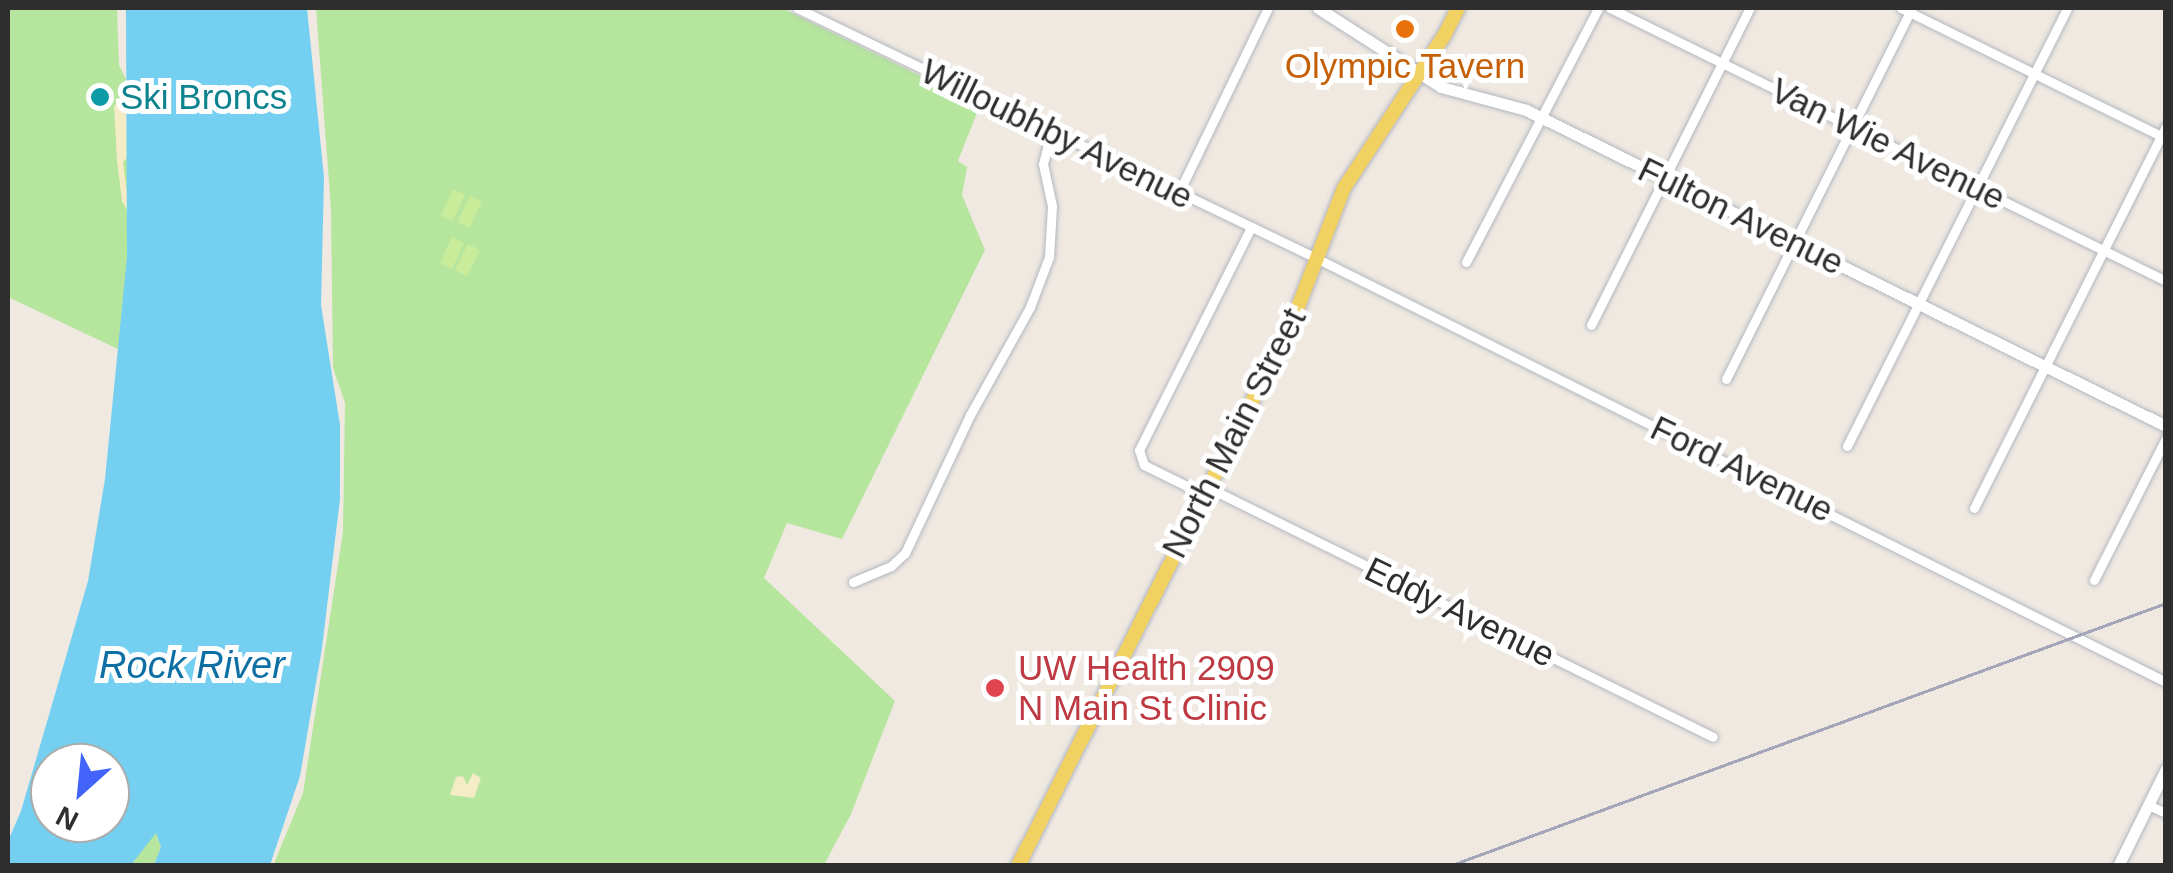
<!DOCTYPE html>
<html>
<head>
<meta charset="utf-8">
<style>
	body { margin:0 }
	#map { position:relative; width:2173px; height:873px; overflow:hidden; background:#efe9e1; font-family:Helvetica,sans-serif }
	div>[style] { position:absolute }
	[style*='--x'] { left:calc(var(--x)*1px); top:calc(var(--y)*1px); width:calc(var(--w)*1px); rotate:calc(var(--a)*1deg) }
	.green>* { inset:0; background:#b6e59e }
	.sand>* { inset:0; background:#f3ecc5 }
	.pitch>* { inset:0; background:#c9ec9a }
	.water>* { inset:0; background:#75cff0 }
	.roads { filter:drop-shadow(0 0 2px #b4b7c1) drop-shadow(0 0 2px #b4b7c1) }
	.minor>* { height:9px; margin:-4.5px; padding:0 4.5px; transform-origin:4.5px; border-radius:4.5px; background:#fff }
	.tertiary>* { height:11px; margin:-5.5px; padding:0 5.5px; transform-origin:5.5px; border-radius:5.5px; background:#fff }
	.primary>* { height:14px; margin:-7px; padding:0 7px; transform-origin:7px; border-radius:7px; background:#f2d163 }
	.rail>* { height:2.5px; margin:-1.25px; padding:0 1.25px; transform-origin:1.25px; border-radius:1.25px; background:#a3a6b8 }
	.dots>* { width:28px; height:28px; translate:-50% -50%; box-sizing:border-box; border:5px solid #fff; border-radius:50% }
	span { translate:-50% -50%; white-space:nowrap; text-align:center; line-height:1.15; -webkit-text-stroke:10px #fff; paint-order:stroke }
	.food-label { font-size:35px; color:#c56008 }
	.culture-label { font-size:35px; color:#0d838f }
	.left { translate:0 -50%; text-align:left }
	.street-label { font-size:35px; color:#2e2e2e }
	.health-label { font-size:35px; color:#be3a42 }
	.water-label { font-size:38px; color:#0d6fa3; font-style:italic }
	.frame { position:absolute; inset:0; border:10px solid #2e2e2e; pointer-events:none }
	.north { position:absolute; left:30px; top:743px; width:100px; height:100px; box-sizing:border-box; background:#fff; border:2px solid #ababab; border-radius:50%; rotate:207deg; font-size:28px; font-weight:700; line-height:40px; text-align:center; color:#2e2e2e }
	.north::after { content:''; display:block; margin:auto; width:35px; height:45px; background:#4264fb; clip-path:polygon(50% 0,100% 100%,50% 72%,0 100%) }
</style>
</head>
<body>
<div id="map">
	<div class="green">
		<i style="clip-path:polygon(8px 8px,117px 8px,119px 65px,126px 79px,120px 96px,135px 225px,120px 350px,8px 297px)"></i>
		<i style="clip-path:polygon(316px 8px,782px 8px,980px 105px,958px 161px,967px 167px,962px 195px,985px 250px,842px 539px,787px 523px,764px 578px,895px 701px,851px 814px,824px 865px,273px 866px,303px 793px,343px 532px,345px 403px,333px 368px,331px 209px)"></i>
		<i style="clip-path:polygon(156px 833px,161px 847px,154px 865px,131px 866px,151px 835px)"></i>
	</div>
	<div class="sand">
		<i style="clip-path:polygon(118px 101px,125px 114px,129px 156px,123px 162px,130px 216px,122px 201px,117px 161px,114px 106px)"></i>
		<i style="clip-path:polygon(473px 773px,481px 778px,474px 798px,450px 795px,456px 777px,463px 776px,467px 785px)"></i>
	</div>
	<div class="pitch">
		<i style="clip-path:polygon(453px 189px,465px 195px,453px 221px,441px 216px)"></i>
		<i style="clip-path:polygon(470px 196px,482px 202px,469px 228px,457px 222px)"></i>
		<i style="clip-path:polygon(452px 237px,464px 243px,452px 269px,440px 263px)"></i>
		<i style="clip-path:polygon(468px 244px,480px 250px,467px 276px,455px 270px)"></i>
	</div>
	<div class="water">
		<i style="clip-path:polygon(evenodd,126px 8px,307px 8px,324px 178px,321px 305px,340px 425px,340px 499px,322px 648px,300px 776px,270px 865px,154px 865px,161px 847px,156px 833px,131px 865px,8px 865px,8px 841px,21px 811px,88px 581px,105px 479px,127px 257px,126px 8px,50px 763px,110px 763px,110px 823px,50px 823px,50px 763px)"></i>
	</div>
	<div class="roads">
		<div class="minor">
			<i style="--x:797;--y:8;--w:578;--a:25.72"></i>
			<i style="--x:1318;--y:259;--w:948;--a:26.51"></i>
			<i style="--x:1610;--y:8;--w:619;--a:26.15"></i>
			<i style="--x:1901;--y:8;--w:292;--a:26.2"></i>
			<i style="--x:1179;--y:192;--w:204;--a:-64.2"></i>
			<i style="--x:1466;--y:262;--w:286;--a:-62.5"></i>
			<i style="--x:1591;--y:325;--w:355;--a:-63.4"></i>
			<i style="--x:1726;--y:379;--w:415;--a:-63.4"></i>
			<i style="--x:1847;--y:446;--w:490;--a:-63.3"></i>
			<i style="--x:1207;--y:487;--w:564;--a:26.29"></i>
			<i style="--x:1203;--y:494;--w:66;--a:-153.8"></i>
			<i style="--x:1144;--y:465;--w:16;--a:-108"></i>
			<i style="--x:1139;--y:450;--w:250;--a:-63.3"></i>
			<i style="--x:1974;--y:508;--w:427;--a:-63.3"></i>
			<i style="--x:2094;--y:580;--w:159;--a:-63.1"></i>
			<i style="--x:853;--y:582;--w:41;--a:-22.8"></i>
			<i style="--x:891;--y:566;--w:19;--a:-43"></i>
			<i style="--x:905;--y:553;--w:153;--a:-64.8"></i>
			<i style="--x:970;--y:415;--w:124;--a:-60.9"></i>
			<i style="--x:1030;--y:307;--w:53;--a:-69.2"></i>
			<i style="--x:1049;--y:257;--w:51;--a:-86.6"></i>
			<i style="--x:1052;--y:206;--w:43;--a:-102.1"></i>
			<i style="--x:1043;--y:164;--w:33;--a:-76"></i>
			<i style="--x:2148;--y:805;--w:20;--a:24"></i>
		</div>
		<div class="tertiary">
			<i style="--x:1318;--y:8;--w:146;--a:32.7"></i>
			<i style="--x:1441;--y:87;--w:88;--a:15.1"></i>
			<i style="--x:1526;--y:110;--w:714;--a:26.28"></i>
			<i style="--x:2118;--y:866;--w:108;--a:-63.7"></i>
		</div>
		<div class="primary">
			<i style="--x:1018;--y:866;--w:611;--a:-63.27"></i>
			<i style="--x:1293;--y:320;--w:142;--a:-68.9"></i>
			<i style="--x:1344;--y:188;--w:182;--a:-56.7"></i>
			<i style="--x:1444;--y:36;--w:31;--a:-63"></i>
		</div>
	</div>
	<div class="rail">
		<i style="--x:1449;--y:866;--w:764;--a:-20.14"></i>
	</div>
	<div class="dots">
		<i style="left:1405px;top:29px;background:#e8710a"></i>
		<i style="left:100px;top:97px;background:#0f9aa8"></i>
		<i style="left:995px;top:688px;background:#e0444e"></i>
	</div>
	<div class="food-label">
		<span style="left:1405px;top:66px">Olympic Tavern</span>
	</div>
	<div class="culture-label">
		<span class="left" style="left:120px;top:97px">Ski Broncs</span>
	</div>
	<div class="street-label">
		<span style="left:1057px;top:134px;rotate:26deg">Willoubhby Avenue</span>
		<span style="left:1888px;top:144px;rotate:26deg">Van Wie Avenue</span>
		<span style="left:1741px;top:216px;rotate:26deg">Fulton Avenue</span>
		<span style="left:1234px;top:433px;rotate:-63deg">North Main Street</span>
		<span style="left:1742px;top:469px;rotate:26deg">Ford Avenue</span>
		<span style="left:1460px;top:612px;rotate:26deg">Eddy Avenue</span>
	</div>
	<div class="health-label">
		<span class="left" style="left:1018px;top:688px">UW Health 2909<br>N Main St Clinic</span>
	</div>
	<div class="water-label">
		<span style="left:192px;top:666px">Rock River</span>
	</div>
	<div class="frame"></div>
	<div class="north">N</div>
</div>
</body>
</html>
